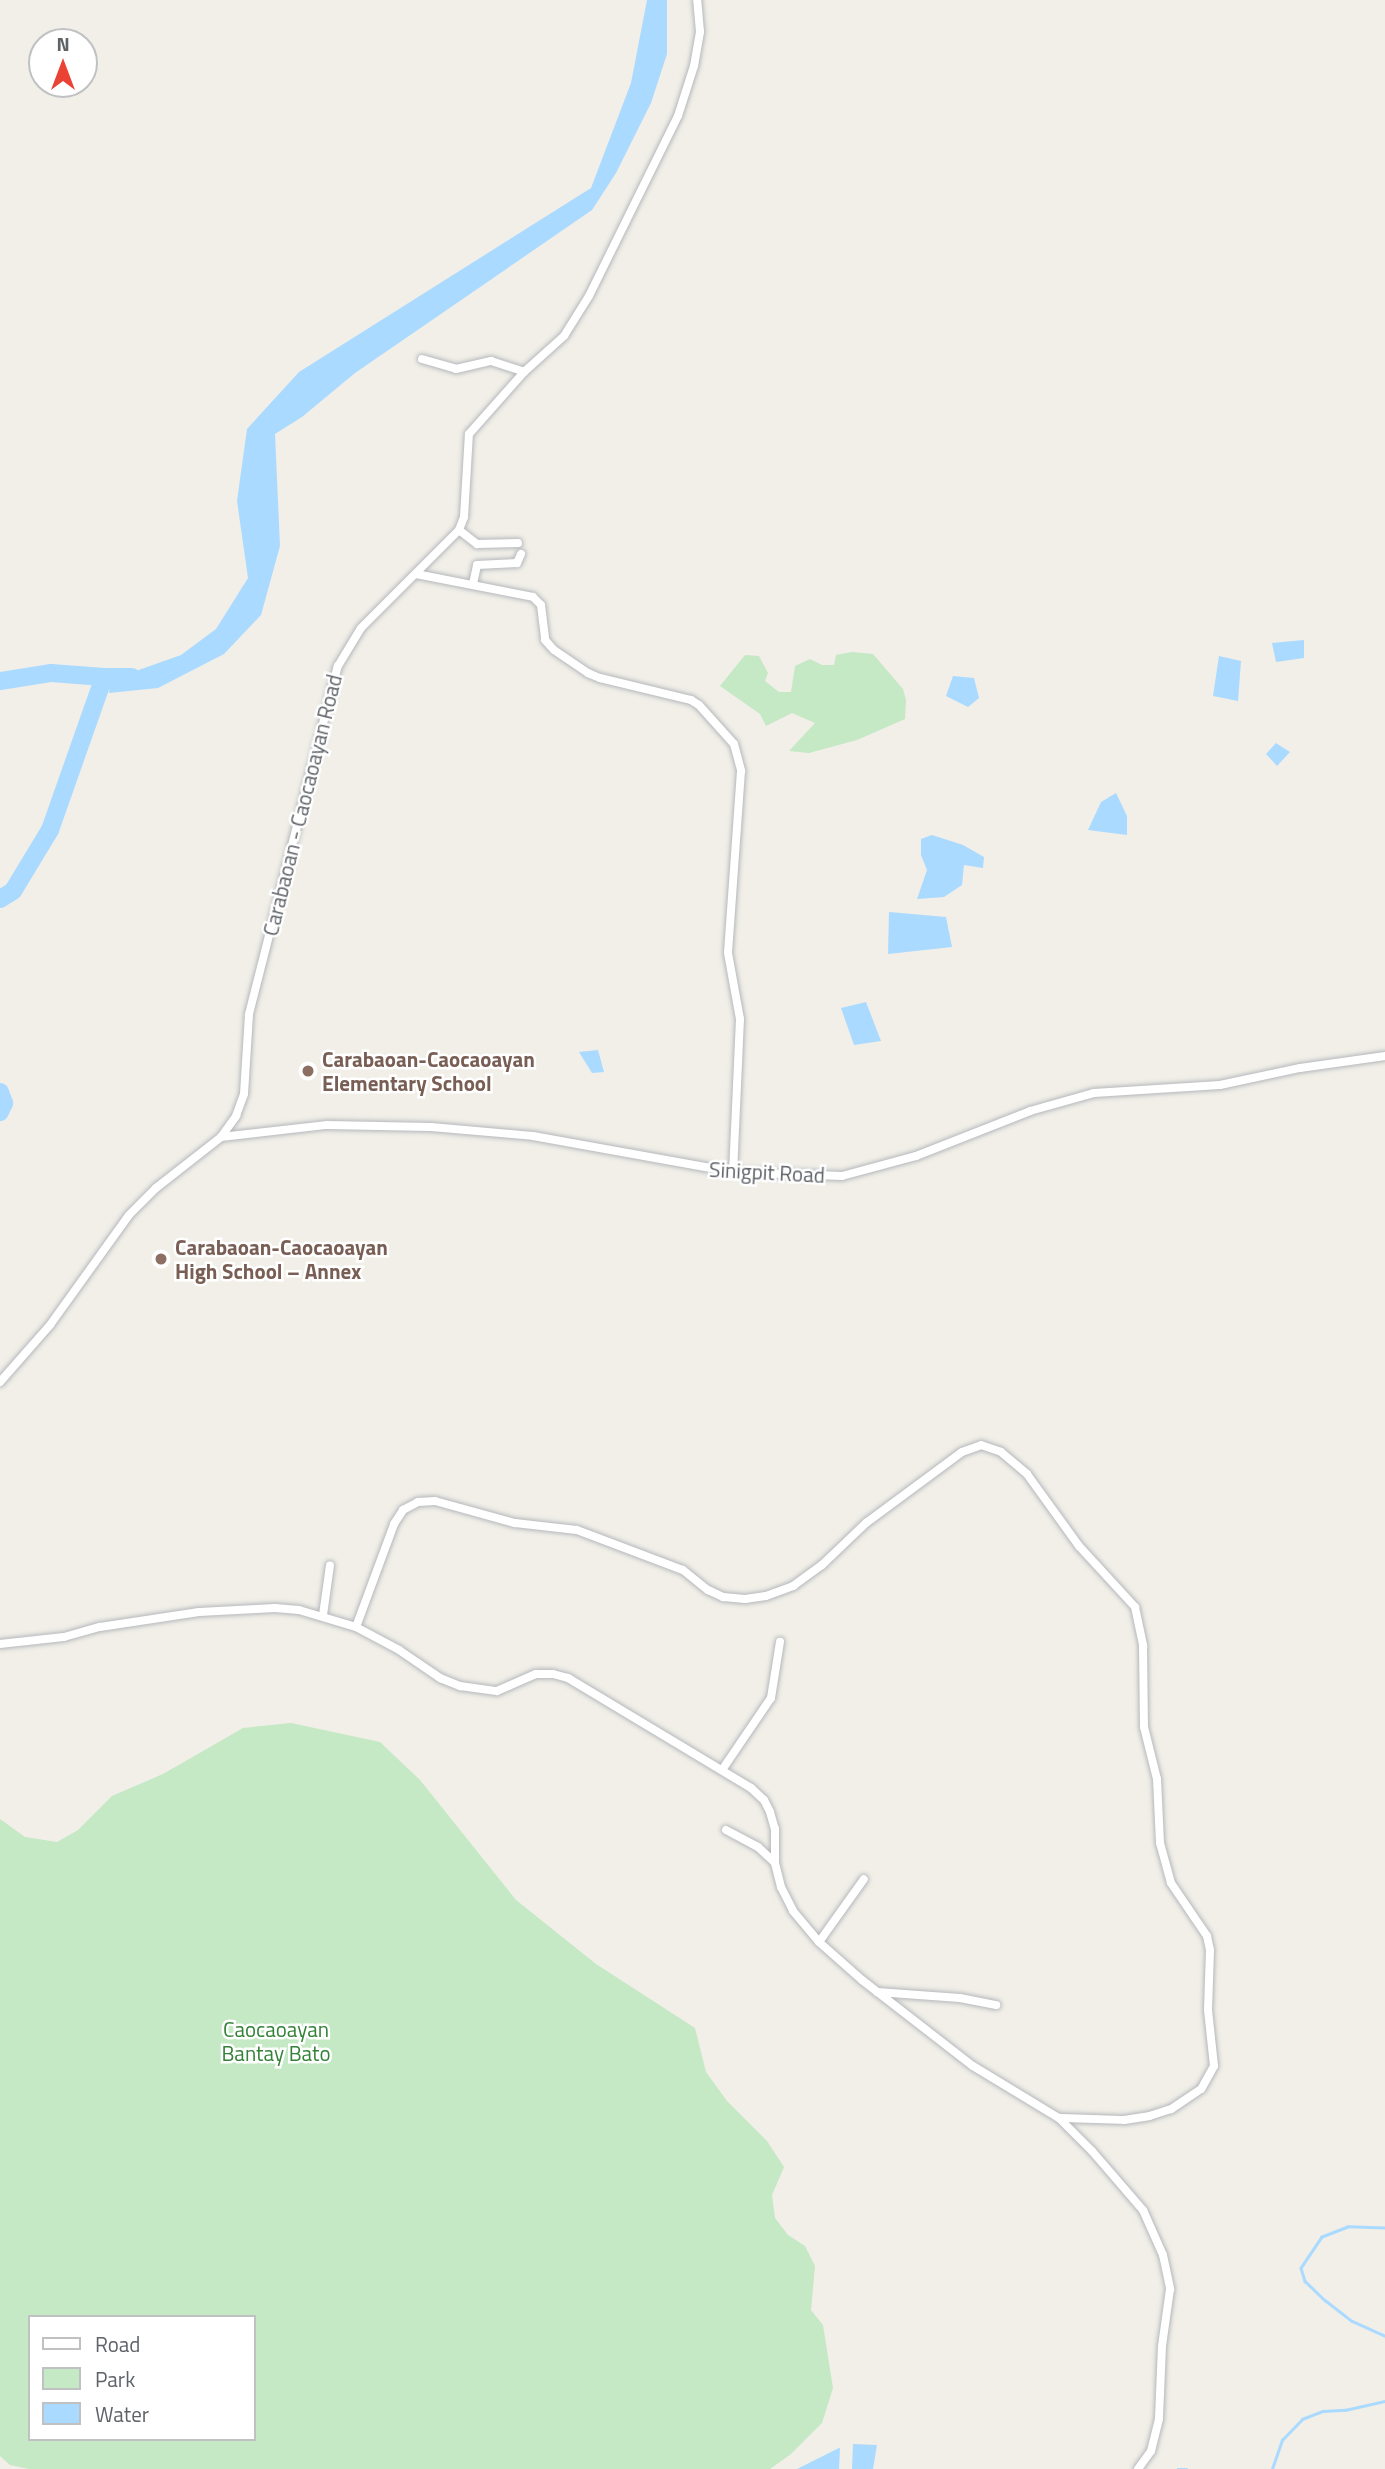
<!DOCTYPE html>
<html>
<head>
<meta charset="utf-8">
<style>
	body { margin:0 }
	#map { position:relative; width:1385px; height:2469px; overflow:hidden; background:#f1efe8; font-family:"Titillium Web",sans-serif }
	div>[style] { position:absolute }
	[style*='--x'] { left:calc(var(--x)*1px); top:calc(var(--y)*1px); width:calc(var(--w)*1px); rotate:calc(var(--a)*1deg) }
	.green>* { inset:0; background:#c5e8c5 }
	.water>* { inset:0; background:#aadaff }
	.stream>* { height:2.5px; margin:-1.25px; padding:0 1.25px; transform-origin:1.25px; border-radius:1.25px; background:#aadaff }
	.river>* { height:18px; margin:-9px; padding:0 9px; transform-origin:9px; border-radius:9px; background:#aadaff }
	.roads { filter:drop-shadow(0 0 2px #b5b8bc) drop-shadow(0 0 2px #b5b8bc) }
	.street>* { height:8px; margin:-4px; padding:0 4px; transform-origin:4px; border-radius:4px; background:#fff }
	.dots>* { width:19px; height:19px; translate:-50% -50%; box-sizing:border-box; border:4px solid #fff; border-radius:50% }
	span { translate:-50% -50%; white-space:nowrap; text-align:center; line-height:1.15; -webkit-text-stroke:5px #fff; paint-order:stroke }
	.street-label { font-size:21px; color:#5f6368 }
	.education-label { font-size:21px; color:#785e54; font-weight:700 }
	.left { translate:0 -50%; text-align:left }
	.park-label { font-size:21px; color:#348238 }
	.legend { position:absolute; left:28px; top:2315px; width:228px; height:126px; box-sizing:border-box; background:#fff; border:2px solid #bfc1c3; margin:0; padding:9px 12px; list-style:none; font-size:21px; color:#5f6368 }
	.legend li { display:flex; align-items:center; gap:14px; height:35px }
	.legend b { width:35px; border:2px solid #bfc1c3 }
	.north { position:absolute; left:28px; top:28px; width:70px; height:70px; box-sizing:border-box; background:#fff; border:2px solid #bfc1c3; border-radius:50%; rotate:0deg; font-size:19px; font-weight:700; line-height:28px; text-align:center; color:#5f6368 }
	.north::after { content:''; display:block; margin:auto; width:24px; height:32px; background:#ea4335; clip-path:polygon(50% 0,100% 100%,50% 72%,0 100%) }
</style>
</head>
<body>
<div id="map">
	<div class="green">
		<i style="clip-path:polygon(852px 652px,873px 654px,903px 689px,906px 700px,905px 719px,857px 740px,809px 753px,789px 751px,815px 723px,792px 713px,766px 726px,760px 714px,720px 686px,745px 655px,759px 656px,768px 673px,765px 681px,779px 692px,791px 692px,795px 666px,810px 659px,822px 665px,834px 665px,836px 655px)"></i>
		<i style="clip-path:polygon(evenodd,291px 1723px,380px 1742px,420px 1780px,516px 1900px,596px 1964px,695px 2028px,706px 2072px,727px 2101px,767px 2141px,784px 2167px,772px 2195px,775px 2218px,788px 2235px,805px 2246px,815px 2266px,811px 2310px,823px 2325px,833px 2388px,822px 2423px,791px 2454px,770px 2469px,29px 2469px,10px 2465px,0 2456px,0 1819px,25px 1837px,57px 1842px,78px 1830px,112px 1796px,163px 1774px,243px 1728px,291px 1723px,30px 2317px,254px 2317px,254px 2439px,30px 2439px,30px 2317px)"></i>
	</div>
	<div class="water">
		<i style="clip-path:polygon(647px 0,667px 0,667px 54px,651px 103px,616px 173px,592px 210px,355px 373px,302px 417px,275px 434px,280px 546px,261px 615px,224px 654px,158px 688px,109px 693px,111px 669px,133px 672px,181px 655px,216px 629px,248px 578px,237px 501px,247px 429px,299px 372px,591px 188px,631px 83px)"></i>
		<i style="clip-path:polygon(1304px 640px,1304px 658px,1276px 662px,1272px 643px)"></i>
		<i style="clip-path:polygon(1219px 656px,1241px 661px,1238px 701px,1213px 696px)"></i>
		<i style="clip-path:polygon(953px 676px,974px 678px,979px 698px,968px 707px,946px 696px)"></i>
		<i style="clip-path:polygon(1276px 743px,1290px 752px,1277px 766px,1266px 754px)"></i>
		<i style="clip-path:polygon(1116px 793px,1127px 816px,1127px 835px,1088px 830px,1101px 802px)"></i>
		<i style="clip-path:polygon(932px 835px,963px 845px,984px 857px,983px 868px,964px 865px,962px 885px,944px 897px,917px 899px,927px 870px,921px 855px,921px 839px)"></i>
		<i style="clip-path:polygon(889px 912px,946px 917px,952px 947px,888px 954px)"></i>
		<i style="clip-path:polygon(866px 1002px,881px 1041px,854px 1045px,841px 1008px)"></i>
		<i style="clip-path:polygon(598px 1050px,604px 1072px,592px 1073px,579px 1052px)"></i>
		<i style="clip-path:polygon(853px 2444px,877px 2445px,873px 2469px,852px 2469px)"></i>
		<i style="clip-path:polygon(840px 2448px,839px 2469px,797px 2469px,839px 2448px)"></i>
	</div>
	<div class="stream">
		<i style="--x:1385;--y:2228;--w:37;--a:-178"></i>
		<i style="--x:1348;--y:2227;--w:28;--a:159"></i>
		<i style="--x:1322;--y:2237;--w:37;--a:124"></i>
		<i style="--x:1301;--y:2268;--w:14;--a:73"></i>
		<i style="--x:1305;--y:2281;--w:28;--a:44"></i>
		<i style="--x:1325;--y:2300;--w:34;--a:38"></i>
		<i style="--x:1352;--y:2321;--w:36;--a:24"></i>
		<i style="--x:1178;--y:2469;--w:9;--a:0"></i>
		<i style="--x:1272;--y:2469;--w:31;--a:-71"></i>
		<i style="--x:1282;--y:2440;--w:29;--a:-46"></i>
		<i style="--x:1302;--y:2419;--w:22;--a:-21"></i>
		<i style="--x:1323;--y:2411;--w:22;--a:-3"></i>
		<i style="--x:1345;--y:2410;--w:41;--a:-12.7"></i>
	</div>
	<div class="river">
		<i style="--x:0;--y:681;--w:52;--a:-8.9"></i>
		<i style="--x:51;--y:673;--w:53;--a:4.3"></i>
		<i style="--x:0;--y:899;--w:15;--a:-32"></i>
		<i style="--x:13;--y:891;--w:71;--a:-58.8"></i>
		<i style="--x:50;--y:830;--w:162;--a:-70.6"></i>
		<i style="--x:104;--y:677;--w:28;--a:0"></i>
		<i style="--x:0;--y:1092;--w:12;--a:70"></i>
		<i style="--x:4;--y:1103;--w:10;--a:114"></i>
	</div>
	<div class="roads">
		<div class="street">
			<i style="--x:422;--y:359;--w:35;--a:16"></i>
			<i style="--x:456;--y:369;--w:36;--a:-13"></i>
			<i style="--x:491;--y:361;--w:35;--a:18"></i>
			<i style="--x:459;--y:530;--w:23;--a:38"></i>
			<i style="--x:477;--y:544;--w:41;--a:-1.4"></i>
			<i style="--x:416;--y:574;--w:119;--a:11.1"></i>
			<i style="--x:533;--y:597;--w:11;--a:45"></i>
			<i style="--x:541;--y:605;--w:35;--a:83"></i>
			<i style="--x:545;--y:640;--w:13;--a:48"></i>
			<i style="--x:554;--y:650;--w:41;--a:34.1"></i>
			<i style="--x:588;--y:673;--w:13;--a:23"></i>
			<i style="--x:600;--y:678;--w:94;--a:13.6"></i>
			<i style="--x:691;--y:700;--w:9;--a:32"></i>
			<i style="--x:699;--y:705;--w:52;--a:48.1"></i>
			<i style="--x:734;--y:744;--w:28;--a:75"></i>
			<i style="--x:741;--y:771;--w:182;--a:94.1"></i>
			<i style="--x:728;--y:953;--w:67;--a:79.7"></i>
			<i style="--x:740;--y:1019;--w:153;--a:92.6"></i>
			<i style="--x:473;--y:584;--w:19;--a:-78"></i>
			<i style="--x:477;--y:565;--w:40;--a:-2.9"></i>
			<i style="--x:517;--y:563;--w:10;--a:-66"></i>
			<i style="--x:221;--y:1137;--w:107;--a:-6.5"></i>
			<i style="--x:327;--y:1125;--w:104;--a:1.1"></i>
			<i style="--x:431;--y:1127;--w:102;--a:5"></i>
			<i style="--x:533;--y:1136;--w:203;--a:10.2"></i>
			<i style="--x:733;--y:1172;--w:109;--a:2.1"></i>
			<i style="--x:842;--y:1176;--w:77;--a:-15.1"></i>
			<i style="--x:916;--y:1156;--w:123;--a:-21.5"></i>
			<i style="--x:1030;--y:1111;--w:66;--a:-15.7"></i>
			<i style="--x:1094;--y:1093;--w:126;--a:-3.6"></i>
			<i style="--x:1220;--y:1085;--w:82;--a:-12"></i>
			<i style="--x:1300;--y:1068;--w:86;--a:-8"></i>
			<i style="--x:0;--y:1382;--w:76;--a:-48.7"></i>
			<i style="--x:50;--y:1325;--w:135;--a:-54.3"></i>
			<i style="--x:129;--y:1215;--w:38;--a:-45"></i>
			<i style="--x:156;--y:1188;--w:83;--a:-38.1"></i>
			<i style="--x:221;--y:1137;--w:26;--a:-54"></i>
			<i style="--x:236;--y:1116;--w:23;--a:-70"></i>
			<i style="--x:244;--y:1094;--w:80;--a:-86.4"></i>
			<i style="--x:249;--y:1014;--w:359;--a:-75.7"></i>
			<i style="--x:338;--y:666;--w:44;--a:-58.8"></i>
			<i style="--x:361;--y:628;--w:139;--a:-45"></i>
			<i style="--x:459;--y:530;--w:14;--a:-69"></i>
			<i style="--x:464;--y:517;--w:83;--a:-86.6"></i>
			<i style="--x:469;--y:434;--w:83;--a:-48.4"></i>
			<i style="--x:524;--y:372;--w:54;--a:-42"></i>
			<i style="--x:564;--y:336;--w:47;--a:-58"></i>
			<i style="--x:589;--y:296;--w:201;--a:-63.7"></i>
			<i style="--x:678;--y:116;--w:52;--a:-72.3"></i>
			<i style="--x:694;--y:66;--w:35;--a:-80"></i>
			<i style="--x:700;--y:32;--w:32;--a:-95"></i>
			<i style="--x:323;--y:1615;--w:50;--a:-82"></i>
			<i style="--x:356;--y:1627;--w:110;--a:-69.7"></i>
			<i style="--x:394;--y:1524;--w:17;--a:-57"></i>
			<i style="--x:403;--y:1510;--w:17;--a:-28"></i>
			<i style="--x:418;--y:1502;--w:17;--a:-3"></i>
			<i style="--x:435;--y:1501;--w:83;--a:15.4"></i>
			<i style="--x:515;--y:1523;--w:62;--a:6.4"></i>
			<i style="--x:577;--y:1530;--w:113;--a:20.7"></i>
			<i style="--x:683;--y:1570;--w:32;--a:39"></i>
			<i style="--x:708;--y:1590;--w:17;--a:25"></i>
			<i style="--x:723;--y:1597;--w:22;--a:5"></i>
			<i style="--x:745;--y:1599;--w:21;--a:-8"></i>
			<i style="--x:766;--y:1596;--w:29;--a:-20"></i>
			<i style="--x:793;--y:1586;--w:36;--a:-36"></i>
			<i style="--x:822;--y:1565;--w:61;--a:-43.7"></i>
			<i style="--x:866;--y:1523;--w:119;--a:-36.5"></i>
			<i style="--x:962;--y:1452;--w:20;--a:-20"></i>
			<i style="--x:981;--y:1445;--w:21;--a:19"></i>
			<i style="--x:1001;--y:1452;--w:34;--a:40"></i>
			<i style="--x:1027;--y:1474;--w:89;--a:54.2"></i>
			<i style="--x:1079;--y:1546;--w:83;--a:47.4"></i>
			<i style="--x:1135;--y:1607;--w:40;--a:78"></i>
			<i style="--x:1143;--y:1646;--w:81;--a:89.3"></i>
			<i style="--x:1144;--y:1727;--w:54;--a:76"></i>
			<i style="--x:1157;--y:1779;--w:64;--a:87.3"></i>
			<i style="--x:1160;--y:1843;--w:41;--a:74.6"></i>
			<i style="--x:1171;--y:1883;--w:64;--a:55.8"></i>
			<i style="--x:1207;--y:1936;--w:14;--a:78"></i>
			<i style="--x:1210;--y:1950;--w:60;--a:91.9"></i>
			<i style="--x:1208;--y:2010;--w:56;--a:83.9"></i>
			<i style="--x:1214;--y:2066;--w:26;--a:119"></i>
			<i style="--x:1201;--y:2089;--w:36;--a:146"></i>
			<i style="--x:1171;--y:2109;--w:22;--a:162"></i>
			<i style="--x:1150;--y:2116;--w:26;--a:171"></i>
			<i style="--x:1124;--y:2120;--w:65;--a:-178.2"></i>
			<i style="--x:0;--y:1644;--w:64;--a:-6.2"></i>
			<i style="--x:64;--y:1637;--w:37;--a:-16"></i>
			<i style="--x:100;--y:1627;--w:100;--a:-8.6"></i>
			<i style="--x:199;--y:1612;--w:76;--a:-3"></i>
			<i style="--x:275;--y:1608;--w:24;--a:5"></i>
			<i style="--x:299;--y:1610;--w:59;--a:16.6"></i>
			<i style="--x:356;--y:1627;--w:49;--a:28.1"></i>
			<i style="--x:399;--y:1650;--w:50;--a:34.3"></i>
			<i style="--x:440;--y:1678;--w:22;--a:22"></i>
			<i style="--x:460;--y:1686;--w:37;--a:8"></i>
			<i style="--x:497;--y:1691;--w:43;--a:-23.6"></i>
			<i style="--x:536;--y:1674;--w:17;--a:0"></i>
			<i style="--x:553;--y:1674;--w:16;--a:15"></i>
			<i style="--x:568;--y:1678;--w:214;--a:31"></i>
			<i style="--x:751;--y:1788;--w:18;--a:43"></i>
			<i style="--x:764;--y:1800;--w:13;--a:63"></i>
			<i style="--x:770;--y:1812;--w:18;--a:74"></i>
			<i style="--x:775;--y:1829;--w:34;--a:90"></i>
			<i style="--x:775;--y:1863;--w:25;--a:76"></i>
			<i style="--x:781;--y:1887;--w:27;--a:63"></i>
			<i style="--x:793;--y:1911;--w:40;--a:50"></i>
			<i style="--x:819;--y:1942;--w:57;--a:41.5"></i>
			<i style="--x:862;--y:1980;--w:140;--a:37.8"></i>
			<i style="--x:973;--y:2066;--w:100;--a:31.2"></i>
			<i style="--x:1059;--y:2118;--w:47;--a:45"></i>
			<i style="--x:1092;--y:2151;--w:78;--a:49.2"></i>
			<i style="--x:1143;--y:2210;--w:49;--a:66"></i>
			<i style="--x:1163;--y:2255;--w:35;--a:78"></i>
			<i style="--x:1170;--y:2289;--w:58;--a:98"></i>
			<i style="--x:1162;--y:2346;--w:73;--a:92.4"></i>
			<i style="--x:1159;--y:2419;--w:33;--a:104"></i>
			<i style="--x:1151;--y:2451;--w:22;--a:126"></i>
			<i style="--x:722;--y:1770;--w:87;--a:-55.8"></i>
			<i style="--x:771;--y:1698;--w:57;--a:-80.9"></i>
			<i style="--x:726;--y:1830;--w:36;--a:28"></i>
			<i style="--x:758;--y:1847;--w:23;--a:43"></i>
			<i style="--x:819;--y:1942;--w:77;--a:-54.5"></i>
			<i style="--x:877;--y:1992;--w:83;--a:4.1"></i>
			<i style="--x:960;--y:1998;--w:37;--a:11"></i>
		</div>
	</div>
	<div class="dots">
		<i style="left:308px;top:1071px;background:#8d6e63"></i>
		<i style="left:161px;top:1259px;background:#8d6e63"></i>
	</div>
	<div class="street-label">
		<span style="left:302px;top:805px;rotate:-76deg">Carabaoan - Caocaoayan Road</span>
		<span style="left:767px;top:1172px;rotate:3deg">Sinigpit Road</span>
	</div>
	<div class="education-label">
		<span class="left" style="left:322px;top:1071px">Carabaoan-Caocaoayan<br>Elementary School</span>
		<span class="left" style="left:175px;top:1259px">Carabaoan-Caocaoayan<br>High School – Annex</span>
	</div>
	<div class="park-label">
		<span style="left:276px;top:2041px">Caocaoayan<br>Bantay Bato</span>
	</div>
	<ul class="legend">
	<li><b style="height:9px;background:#fff"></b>Road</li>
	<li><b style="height:19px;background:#c5e8c5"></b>Park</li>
	<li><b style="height:19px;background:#aadaff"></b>Water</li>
	</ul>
	<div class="north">N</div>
</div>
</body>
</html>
